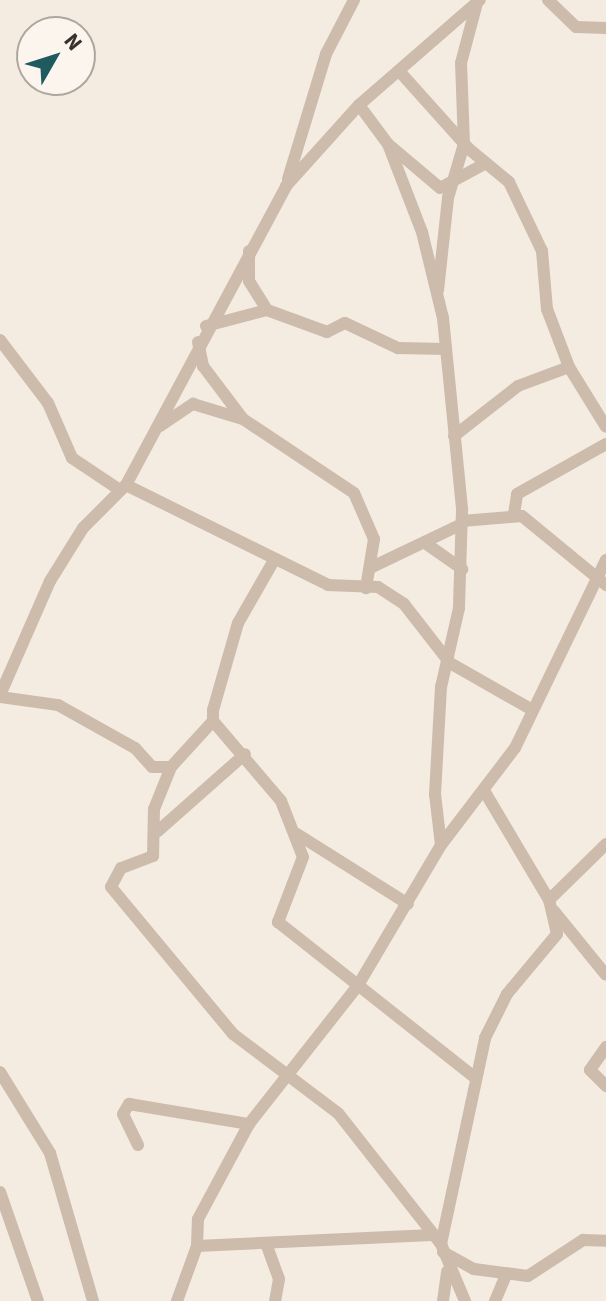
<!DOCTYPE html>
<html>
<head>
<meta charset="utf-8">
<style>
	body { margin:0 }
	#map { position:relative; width:606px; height:1301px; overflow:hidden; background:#f4ebe1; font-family:"Source Sans 3",sans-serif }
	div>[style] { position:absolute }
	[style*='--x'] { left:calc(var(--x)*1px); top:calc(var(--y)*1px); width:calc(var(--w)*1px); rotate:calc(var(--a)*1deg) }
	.street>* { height:12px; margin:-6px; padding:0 6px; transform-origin:6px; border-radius:6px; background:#cdbbac }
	span { translate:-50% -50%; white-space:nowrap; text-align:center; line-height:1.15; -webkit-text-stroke:6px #fbf5ee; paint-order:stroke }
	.north { position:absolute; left:16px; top:16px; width:80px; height:80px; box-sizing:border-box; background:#fbf5ee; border:2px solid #aea6a0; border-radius:50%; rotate:51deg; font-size:22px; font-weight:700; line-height:32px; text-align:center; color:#3b302b }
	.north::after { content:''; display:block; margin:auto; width:28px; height:36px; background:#1f5a5e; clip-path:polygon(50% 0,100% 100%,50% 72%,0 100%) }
</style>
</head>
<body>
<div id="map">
	<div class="street">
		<i style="--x:548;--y:0;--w:39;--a:44"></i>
		<i style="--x:576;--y:27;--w:30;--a:2"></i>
		<i style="--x:400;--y:72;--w:103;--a:48.1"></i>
		<i style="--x:469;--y:149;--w:52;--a:39.5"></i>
		<i style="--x:509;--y:182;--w:76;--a:64.4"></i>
		<i style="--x:542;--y:251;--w:58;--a:85.1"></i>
		<i style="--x:547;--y:309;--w:62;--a:69.2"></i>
		<i style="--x:569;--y:367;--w:70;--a:58.3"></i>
		<i style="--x:359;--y:105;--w:49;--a:53.4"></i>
		<i style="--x:388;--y:144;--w:68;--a:40.2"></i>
		<i style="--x:440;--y:188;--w:52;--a:-28.5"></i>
		<i style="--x:388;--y:144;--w:94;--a:68.9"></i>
		<i style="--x:422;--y:232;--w:89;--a:76.3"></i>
		<i style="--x:443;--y:318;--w:193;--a:84.3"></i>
		<i style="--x:462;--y:510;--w:98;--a:91.8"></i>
		<i style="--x:459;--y:608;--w:81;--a:102.8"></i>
		<i style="--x:441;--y:687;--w:107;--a:93.2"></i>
		<i style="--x:435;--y:794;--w:51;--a:83.3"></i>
		<i style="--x:288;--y:179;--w:131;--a:-73.1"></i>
		<i style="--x:326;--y:54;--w:61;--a:-62.6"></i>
		<i style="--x:249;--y:251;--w:30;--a:90"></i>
		<i style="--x:249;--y:281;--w:34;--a:58"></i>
		<i style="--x:267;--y:310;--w:64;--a:20.1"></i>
		<i style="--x:327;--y:332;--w:20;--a:-27"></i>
		<i style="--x:345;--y:323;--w:59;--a:25.3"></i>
		<i style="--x:398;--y:348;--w:48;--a:1.2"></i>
		<i style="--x:438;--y:290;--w:93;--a:-83.8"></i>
		<i style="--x:448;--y:198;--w:56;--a:-73.5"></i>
		<i style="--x:464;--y:144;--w:81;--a:-92.1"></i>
		<i style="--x:461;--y:63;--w:62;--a:-75.1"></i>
		<i style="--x:206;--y:326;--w:63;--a:-14.7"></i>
		<i style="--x:0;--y:340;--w:79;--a:52.7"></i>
		<i style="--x:48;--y:403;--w:60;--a:66.4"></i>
		<i style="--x:72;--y:458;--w:58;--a:33.7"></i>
		<i style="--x:198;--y:342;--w:25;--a:78"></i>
		<i style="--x:203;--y:366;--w:66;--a:53"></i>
		<i style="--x:160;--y:426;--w:40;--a:-34"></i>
		<i style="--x:193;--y:404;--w:52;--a:16.7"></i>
		<i style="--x:243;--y:419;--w:133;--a:33.7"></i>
		<i style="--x:354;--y:493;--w:50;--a:66.5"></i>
		<i style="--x:374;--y:539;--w:50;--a:99.3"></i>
		<i style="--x:454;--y:436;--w:81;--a:-38"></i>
		<i style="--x:518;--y:386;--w:54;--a:-20.4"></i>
		<i style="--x:126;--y:485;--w:225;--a:26.3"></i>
		<i style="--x:328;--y:585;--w:50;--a:2.3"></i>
		<i style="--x:378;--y:587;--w:31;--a:33"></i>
		<i style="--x:404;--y:604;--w:75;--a:52.1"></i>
		<i style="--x:450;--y:663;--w:91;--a:29.7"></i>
		<i style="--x:514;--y:514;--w:20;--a:-81"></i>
		<i style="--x:517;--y:494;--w:102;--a:-29.3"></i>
		<i style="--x:462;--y:521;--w:60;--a:-4.8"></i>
		<i style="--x:522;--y:516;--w:109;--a:39.4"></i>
		<i style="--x:428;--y:545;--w:42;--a:35.2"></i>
		<i style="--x:273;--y:562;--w:70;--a:119.8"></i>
		<i style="--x:238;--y:623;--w:91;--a:106"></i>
		<i style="--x:213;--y:710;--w:11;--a:90"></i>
		<i style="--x:213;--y:721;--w:105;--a:49.6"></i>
		<i style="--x:281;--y:801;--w:60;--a:68.6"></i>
		<i style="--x:303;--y:857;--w:70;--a:111"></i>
		<i style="--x:278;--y:922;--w:248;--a:38.3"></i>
		<i style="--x:372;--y:567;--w:100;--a:-25.5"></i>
		<i style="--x:0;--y:695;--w:124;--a:-66.3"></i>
		<i style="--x:50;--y:581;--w:62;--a:-58.1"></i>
		<i style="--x:83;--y:528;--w:61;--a:-45"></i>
		<i style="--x:126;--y:485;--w:339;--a:-61.8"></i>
		<i style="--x:286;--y:186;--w:109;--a:-48"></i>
		<i style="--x:359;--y:105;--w:160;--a:-41"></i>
		<i style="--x:0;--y:697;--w:59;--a:7.9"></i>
		<i style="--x:58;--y:705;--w:88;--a:29.2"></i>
		<i style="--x:135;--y:748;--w:25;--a:48"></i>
		<i style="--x:152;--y:767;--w:19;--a:0"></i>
		<i style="--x:213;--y:721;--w:62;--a:132.4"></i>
		<i style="--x:171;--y:767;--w:45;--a:112"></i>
		<i style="--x:154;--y:809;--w:47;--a:91.2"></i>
		<i style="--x:153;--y:856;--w:34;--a:159"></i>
		<i style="--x:121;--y:868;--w:21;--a:118"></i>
		<i style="--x:111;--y:887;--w:191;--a:50.3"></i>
		<i style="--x:233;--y:1034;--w:131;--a:37"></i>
		<i style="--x:338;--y:1113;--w:167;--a:51.8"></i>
		<i style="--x:441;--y:1244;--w:62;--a:67.2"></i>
		<i style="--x:158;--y:831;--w:116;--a:-41.5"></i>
		<i style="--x:297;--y:834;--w:131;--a:32.2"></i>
		<i style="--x:549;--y:900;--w:80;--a:-44.5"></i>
		<i style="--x:554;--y:911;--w:82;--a:50.9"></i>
		<i style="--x:606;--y:1047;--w:28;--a:125"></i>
		<i style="--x:590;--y:1070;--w:23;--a:45"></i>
		<i style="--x:0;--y:1072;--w:95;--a:58.3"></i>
		<i style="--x:50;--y:1153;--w:154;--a:73.8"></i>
		<i style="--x:138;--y:1145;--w:34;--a:-116"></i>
		<i style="--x:123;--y:1114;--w:12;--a:-59"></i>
		<i style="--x:129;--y:1104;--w:122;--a:9.5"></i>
		<i style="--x:0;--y:1192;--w:115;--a:70.8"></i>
		<i style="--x:441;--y:1244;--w:211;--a:-77.9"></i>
		<i style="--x:485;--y:1038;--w:49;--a:-63.4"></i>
		<i style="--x:507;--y:994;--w:78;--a:-50.2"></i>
		<i style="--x:557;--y:934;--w:35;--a:-103"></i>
		<i style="--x:549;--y:900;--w:126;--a:-120.7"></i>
		<i style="--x:197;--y:1246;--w:235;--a:-2.7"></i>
		<i style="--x:267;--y:1246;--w:35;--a:70"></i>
		<i style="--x:279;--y:1279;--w:22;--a:100"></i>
		<i style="--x:443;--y:1252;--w:35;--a:29"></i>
		<i style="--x:474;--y:1269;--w:54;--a:7.4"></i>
		<i style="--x:528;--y:1276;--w:66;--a:-33.2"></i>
		<i style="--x:583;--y:1240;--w:23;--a:2"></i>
		<i style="--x:177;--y:1301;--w:59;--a:-70"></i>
		<i style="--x:197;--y:1246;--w:27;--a:-88"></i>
		<i style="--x:198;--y:1219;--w:108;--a:-61.8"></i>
		<i style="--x:249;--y:1124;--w:174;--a:-51.8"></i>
		<i style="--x:357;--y:987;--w:165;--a:-59.4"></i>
		<i style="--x:441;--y:845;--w:122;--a:-52.7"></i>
		<i style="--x:515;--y:748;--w:209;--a:-64.2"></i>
		<i style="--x:443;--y:1301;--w:30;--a:-82"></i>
		<i style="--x:495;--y:1301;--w:30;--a:-67"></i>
	</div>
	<div class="north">N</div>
</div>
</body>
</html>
